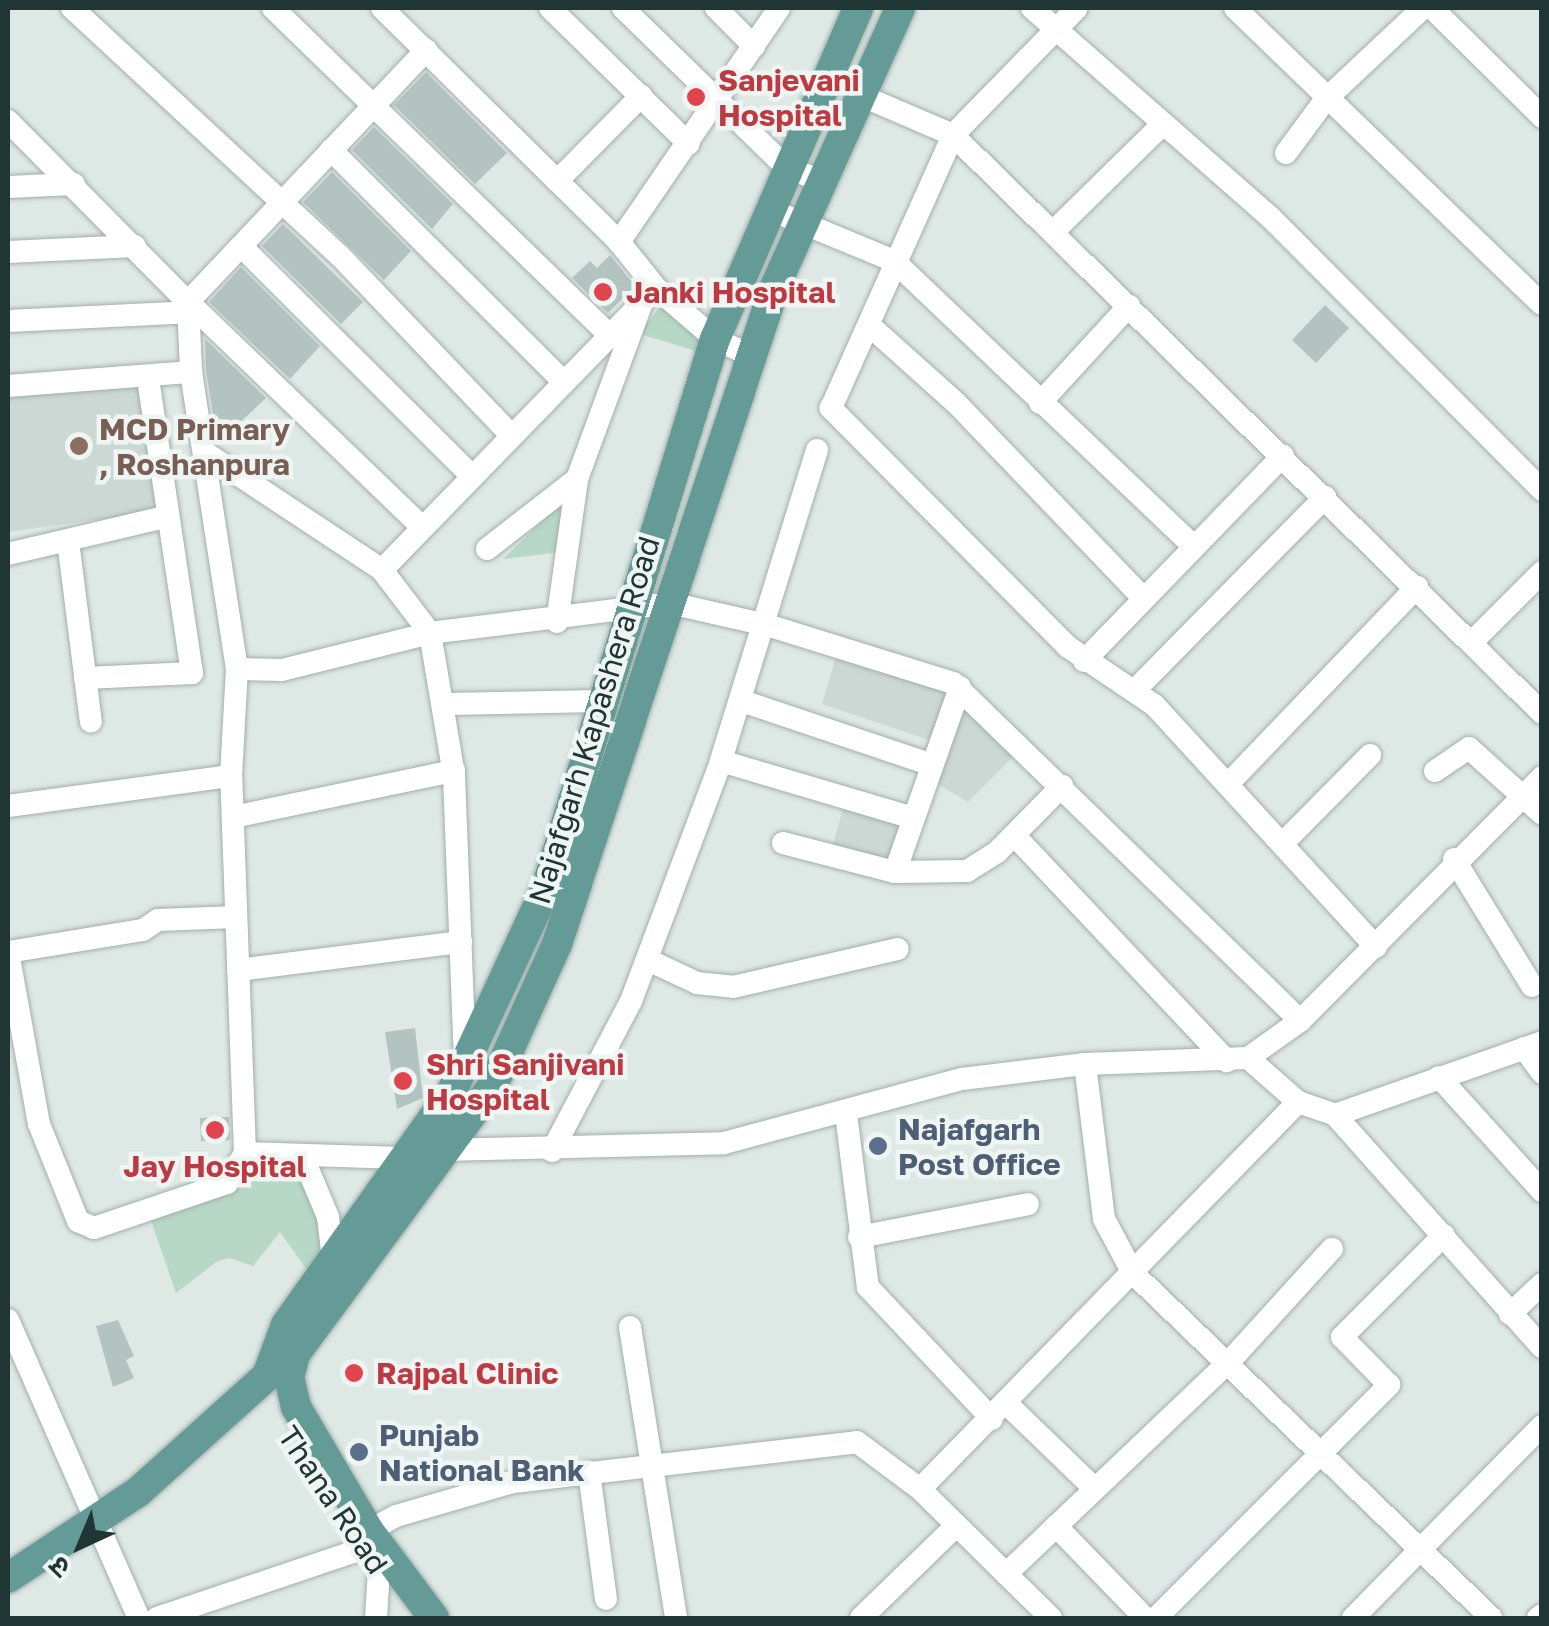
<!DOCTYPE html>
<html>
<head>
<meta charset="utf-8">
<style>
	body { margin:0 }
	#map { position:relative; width:1549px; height:1626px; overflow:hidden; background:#dee8e5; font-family:"Golos Text","Noto Sans Devanagari",sans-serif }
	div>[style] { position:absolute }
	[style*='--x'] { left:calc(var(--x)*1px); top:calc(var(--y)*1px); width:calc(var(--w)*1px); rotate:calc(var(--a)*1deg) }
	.built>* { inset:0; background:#ccd8d4 }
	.green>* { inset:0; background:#b7d8c6 }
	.building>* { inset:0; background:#b3c3bf }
	.roads { filter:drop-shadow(0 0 2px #a1afac) drop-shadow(0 0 2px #a1afac) }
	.minor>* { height:22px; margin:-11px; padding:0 11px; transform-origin:11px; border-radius:11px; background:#fff }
	.major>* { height:30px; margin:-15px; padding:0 15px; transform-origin:15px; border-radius:15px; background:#659b96 }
	.dots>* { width:28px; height:28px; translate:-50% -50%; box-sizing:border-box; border:5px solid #eef5f3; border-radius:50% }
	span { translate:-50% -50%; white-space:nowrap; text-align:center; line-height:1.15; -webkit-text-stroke:9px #eef5f3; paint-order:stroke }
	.health-label { font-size:30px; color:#be3a42; font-weight:700 }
	.left { translate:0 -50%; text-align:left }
	.education-label { font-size:30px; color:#785e54; font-weight:700 }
	.street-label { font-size:30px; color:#203634 }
	.service-label { font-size:30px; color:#4e5e75; font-weight:700 }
	.frame { position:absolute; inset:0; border:10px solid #203634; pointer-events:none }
	.north { position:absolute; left:30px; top:1496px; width:100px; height:100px; -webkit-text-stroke:8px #eef5f3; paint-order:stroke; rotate:224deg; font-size:28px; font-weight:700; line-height:40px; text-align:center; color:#203634 }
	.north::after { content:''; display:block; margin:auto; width:35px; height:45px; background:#203634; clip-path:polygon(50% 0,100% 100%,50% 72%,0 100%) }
</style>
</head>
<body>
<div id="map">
	<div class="built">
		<i style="clip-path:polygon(141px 375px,158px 511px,8px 532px,8px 381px)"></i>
		<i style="clip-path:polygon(838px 650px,954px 687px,938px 743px,822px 704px)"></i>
		<i style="clip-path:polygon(958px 696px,1016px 754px,968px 802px,936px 783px)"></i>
		<i style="clip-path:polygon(845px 803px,909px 822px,890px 871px,832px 847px)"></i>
	</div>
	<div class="green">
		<i style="clip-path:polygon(665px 300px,705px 333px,700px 352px,639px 334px)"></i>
		<i style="clip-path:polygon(573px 491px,560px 552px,503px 559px)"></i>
		<i style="clip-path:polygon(245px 1156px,301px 1158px,332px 1251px,312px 1277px,280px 1232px,253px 1266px,229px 1258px,216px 1262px,176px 1293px,148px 1212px,228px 1184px)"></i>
	</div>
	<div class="building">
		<i style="clip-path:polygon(426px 72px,507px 153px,475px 184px,394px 105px)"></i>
		<i style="clip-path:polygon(374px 127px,453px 204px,432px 229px,352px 150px)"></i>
		<i style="clip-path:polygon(332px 172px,411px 251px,384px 280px,303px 202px)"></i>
		<i style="clip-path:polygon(283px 224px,363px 302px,341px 324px,262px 246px)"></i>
		<i style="clip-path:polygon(610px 255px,635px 286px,608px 313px,572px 278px,590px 261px,597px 268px)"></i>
		<i style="clip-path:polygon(241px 267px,320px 346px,290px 379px,209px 302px)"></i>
		<i style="clip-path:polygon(1325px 305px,1349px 328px,1316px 363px,1292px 340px)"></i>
		<i style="clip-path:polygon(205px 339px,266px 398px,218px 443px,206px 371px)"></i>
		<i style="clip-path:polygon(415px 1028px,423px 1098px,397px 1109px,385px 1032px)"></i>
		<i style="clip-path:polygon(229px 1117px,230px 1140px,201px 1141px,200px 1118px)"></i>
		<i style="clip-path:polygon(118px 1320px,134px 1356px,126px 1360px,134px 1378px,113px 1387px,96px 1326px)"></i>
	</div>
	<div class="roads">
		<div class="minor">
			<i style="--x:72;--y:8;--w:365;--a:42.8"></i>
			<i style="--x:340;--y:256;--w:248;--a:46.3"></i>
			<i style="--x:273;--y:8;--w:466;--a:44.2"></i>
			<i style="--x:382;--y:8;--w:333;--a:44.6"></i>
			<i style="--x:619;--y:242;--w:59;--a:51.2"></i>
			<i style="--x:656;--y:288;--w:78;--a:40.8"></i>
			<i style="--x:715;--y:339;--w:41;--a:24.7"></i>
			<i style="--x:550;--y:8;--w:194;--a:44.4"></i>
			<i style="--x:623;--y:8;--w:229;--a:44.3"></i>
			<i style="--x:787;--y:168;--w:37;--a:20"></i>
			<i style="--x:716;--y:8;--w:54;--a:45"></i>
			<i style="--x:1032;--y:8;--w:317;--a:41.3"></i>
			<i style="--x:1270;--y:217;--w:385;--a:45.1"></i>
			<i style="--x:1235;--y:8;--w:426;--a:44"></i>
			<i style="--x:1432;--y:8;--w:155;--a:44.7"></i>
			<i style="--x:860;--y:95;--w:101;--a:23.3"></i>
			<i style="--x:953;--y:135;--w:177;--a:-45.7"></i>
			<i style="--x:8;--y:121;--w:255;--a:45.2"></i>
			<i style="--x:188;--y:302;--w:347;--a:-46.6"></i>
			<i style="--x:331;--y:150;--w:327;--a:44.9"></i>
			<i style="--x:1286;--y:153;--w:67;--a:-53.5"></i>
			<i style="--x:1326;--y:99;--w:133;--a:-43.2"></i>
			<i style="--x:557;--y:181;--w:120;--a:-45.3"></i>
			<i style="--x:8;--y:187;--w:66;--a:-2.6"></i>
			<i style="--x:771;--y:210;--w:133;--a:22.5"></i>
			<i style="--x:894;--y:261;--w:414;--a:43.6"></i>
			<i style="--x:1053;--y:232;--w:154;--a:-44.5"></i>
			<i style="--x:619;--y:242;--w:283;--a:-55.6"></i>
			<i style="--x:241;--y:246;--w:326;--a:44.9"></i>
			<i style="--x:8;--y:252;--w:127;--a:-2.7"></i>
			<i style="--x:8;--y:321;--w:181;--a:-2.8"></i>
			<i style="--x:869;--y:325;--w:118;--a:41.9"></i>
			<i style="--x:957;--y:404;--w:269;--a:46.2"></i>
			<i style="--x:8;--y:386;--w:184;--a:-4.4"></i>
			<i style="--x:1040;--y:403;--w:132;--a:-47.5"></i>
			<i style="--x:817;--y:450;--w:325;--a:107.2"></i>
			<i style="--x:721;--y:761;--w:201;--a:16.5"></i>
			<i style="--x:204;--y:452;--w:214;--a:33.5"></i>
			<i style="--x:382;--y:570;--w:79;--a:52.7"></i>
			<i style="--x:430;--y:633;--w:144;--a:80.4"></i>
			<i style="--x:454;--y:775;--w:284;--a:87.8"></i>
			<i style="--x:422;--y:527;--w:325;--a:-136.1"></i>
			<i style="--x:188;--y:302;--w:70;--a:87.5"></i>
			<i style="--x:191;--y:372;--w:301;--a:81.2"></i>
			<i style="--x:237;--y:669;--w:45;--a:1.3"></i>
			<i style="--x:282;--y:670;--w:153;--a:-14"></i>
			<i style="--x:430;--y:633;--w:242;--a:-7.1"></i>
			<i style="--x:670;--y:603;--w:99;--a:12.8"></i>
			<i style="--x:767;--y:625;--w:195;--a:17.3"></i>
			<i style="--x:953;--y:683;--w:484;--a:44.2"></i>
			<i style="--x:68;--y:541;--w:182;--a:82.8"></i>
			<i style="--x:487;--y:549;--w:114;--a:-37.9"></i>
			<i style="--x:8;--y:554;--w:161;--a:-13.3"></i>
			<i style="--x:382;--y:570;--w:393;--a:-45.8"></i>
			<i style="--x:557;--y:622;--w:144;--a:-82"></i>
			<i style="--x:577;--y:479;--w:185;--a:-69.8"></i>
			<i style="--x:1472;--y:642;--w:99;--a:-45"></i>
			<i style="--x:1084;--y:661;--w:286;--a:-45.9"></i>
			<i style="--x:85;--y:678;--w:107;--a:-2.7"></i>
			<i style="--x:192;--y:673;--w:297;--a:-98.5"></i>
			<i style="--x:1135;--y:690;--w:271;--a:-45.4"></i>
			<i style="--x:742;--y:701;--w:200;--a:18.6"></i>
			<i style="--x:445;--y:704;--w:156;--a:-1.1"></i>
			<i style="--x:1435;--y:771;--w:41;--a:-34.1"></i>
			<i style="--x:1469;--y:748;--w:98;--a:42.1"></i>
			<i style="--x:1229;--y:783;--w:272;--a:-46.2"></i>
			<i style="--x:8;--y:806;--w:225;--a:-7.7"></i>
			<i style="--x:233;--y:817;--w:226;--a:-11.8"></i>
			<i style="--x:1014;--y:835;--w:311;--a:46.7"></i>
			<i style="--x:1285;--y:841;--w:121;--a:-45.3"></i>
			<i style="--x:783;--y:843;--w:116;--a:14.5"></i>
			<i style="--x:895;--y:872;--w:72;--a:-0.8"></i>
			<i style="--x:967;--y:871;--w:36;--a:-32"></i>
			<i style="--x:997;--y:852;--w:93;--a:-45.4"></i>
			<i style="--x:1454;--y:859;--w:149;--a:58.4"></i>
			<i style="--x:895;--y:872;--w:196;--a:-70.6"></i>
			<i style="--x:1376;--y:947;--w:328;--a:-132.5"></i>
			<i style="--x:1154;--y:705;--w:104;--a:-146"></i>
			<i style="--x:1068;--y:647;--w:337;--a:-134.8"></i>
			<i style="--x:831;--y:408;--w:299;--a:-65.9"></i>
			<i style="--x:953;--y:135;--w:825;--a:44.46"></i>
			<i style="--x:8;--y:952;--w:175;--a:79.8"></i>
			<i style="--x:39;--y:1124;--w:105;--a:68.1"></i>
			<i style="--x:78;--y:1221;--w:17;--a:24"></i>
			<i style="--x:94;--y:1228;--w:140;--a:-18.7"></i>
			<i style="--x:227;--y:1183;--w:35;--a:-59"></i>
			<i style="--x:245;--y:1153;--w:377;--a:-92.1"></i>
			<i style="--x:231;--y:776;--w:107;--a:-86.8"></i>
			<i style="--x:8;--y:952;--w:137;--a:-9.3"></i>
			<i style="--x:143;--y:930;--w:18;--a:-34"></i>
			<i style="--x:158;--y:920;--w:78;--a:-2.2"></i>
			<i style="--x:648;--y:960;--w:54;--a:25.1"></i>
			<i style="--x:697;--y:983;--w:36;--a:6"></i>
			<i style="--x:733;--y:987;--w:169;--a:-13"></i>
			<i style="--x:238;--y:970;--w:225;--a:-7.2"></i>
			<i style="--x:1524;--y:1048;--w:31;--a:54"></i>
			<i style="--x:1248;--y:1058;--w:67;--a:41.3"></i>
			<i style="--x:1298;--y:1102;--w:39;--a:19"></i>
			<i style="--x:1335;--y:1115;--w:219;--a:-19.4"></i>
			<i style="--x:1085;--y:1064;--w:156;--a:83"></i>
			<i style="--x:1104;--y:1219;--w:61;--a:61.8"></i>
			<i style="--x:1133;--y:1273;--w:497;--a:43.9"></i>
			<i style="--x:1439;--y:1077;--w:154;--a:47.9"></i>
			<i style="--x:846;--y:1114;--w:174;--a:82.8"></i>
			<i style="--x:868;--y:1287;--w:181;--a:46.8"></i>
			<i style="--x:1335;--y:1115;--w:311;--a:48.3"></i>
			<i style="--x:443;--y:1150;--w:281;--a:-1.4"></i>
			<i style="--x:724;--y:1143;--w:246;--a:-15.1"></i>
			<i style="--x:962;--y:1079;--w:124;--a:-7"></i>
			<i style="--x:1085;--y:1064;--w:163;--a:-2.1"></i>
			<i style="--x:1248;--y:1058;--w:64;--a:-35.4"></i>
			<i style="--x:1300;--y:1021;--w:344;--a:-45.2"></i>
			<i style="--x:552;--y:1151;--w:170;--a:-62.2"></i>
			<i style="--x:631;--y:1001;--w:256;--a:-69.4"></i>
			<i style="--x:245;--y:1153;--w:157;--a:1.8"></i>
			<i style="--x:302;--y:1155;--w:67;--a:67.2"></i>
			<i style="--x:328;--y:1217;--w:42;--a:83.2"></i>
			<i style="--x:859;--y:1237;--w:172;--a:-11"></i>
			<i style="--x:1510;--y:1314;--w:44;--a:-43.2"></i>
			<i style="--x:8;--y:1320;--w:326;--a:66.3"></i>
			<i style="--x:630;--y:1327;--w:295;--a:81"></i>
			<i style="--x:1007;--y:1404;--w:122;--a:44"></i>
			<i style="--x:589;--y:1472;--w:128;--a:82.4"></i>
			<i style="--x:920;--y:1489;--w:541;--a:-45.67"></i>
			<i style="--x:1056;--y:1526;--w:128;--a:45.9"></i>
			<i style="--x:358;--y:1537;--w:43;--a:-28.9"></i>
			<i style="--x:396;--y:1516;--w:122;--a:-16.2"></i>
			<i style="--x:513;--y:1482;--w:346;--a:-6.6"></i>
			<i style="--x:857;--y:1442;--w:79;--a:36.7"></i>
			<i style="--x:920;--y:1489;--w:184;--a:44.6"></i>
			<i style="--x:1006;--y:1574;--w:308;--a:-43.6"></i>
			<i style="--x:1229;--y:1362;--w:153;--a:-47.7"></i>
			<i style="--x:157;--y:1618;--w:219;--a:-18.6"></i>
			<i style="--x:376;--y:1618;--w:49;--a:-86.5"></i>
			<i style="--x:861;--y:1618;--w:132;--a:-44.1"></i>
			<i style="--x:1156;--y:1618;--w:330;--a:-45"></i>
			<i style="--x:1389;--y:1385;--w:67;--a:-134.4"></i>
			<i style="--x:1342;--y:1337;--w:144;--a:-45"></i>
			<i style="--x:1353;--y:1618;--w:269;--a:-45.5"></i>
			<i style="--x:1538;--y:1618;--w:5;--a:-37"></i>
		</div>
		<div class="major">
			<i style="--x:8;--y:1578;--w:156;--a:-33.5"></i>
			<i style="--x:138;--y:1492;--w:173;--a:-42"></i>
			<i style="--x:267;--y:1376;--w:54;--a:-69.6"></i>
			<i style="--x:286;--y:1325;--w:287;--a:-54.6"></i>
			<i style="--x:452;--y:1091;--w:226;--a:-65.1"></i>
			<i style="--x:547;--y:886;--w:572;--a:-72.93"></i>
			<i style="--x:715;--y:339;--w:361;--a:-66.6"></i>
			<i style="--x:434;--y:1618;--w:109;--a:-126.8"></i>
			<i style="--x:369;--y:1531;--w:144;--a:-120.5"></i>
			<i style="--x:296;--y:1407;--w:31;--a:-103"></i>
			<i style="--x:289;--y:1377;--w:24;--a:-75"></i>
			<i style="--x:295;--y:1354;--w:334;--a:-53.6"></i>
			<i style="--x:493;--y:1085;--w:155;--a:-65.6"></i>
			<i style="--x:557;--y:944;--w:690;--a:-71.67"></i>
			<i style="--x:774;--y:289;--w:308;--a:-65.8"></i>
		</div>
	</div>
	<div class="dots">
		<i style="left:696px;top:97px;background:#e0444e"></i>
		<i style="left:603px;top:292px;background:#e0444e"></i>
		<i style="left:79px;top:446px;background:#8d6e63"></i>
		<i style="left:403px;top:1081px;background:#e0444e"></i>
		<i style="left:215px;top:1130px;background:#e0444e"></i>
		<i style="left:878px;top:1146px;background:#5c6f8a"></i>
		<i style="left:354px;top:1373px;background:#e0444e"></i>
		<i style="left:359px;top:1452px;background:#5c6f8a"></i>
	</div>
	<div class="health-label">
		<span class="left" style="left:718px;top:97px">Sanjevani<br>Hospital</span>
		<span class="left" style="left:626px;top:292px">Janki Hospital</span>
		<span class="left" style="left:426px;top:1081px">Shri Sanjivani<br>Hospital</span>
		<span style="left:215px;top:1166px">Jay Hospital</span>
		<span class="left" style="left:376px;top:1373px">Rajpal Clinic</span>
	</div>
	<div class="education-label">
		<span class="left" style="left:99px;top:446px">MCD Primary<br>, Roshanpura</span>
	</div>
	<div class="street-label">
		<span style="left:594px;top:720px;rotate:-73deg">Najafgarh Kapashera Road</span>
		<span style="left:333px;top:1500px;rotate:56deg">Thana Road</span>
	</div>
	<div class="service-label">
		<span class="left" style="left:898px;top:1146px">Najafgarh<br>Post Office</span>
		<span class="left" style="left:379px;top:1452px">Punjab<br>National Bank</span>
	</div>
	<div class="frame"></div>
	<div class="north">उ</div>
</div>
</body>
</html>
